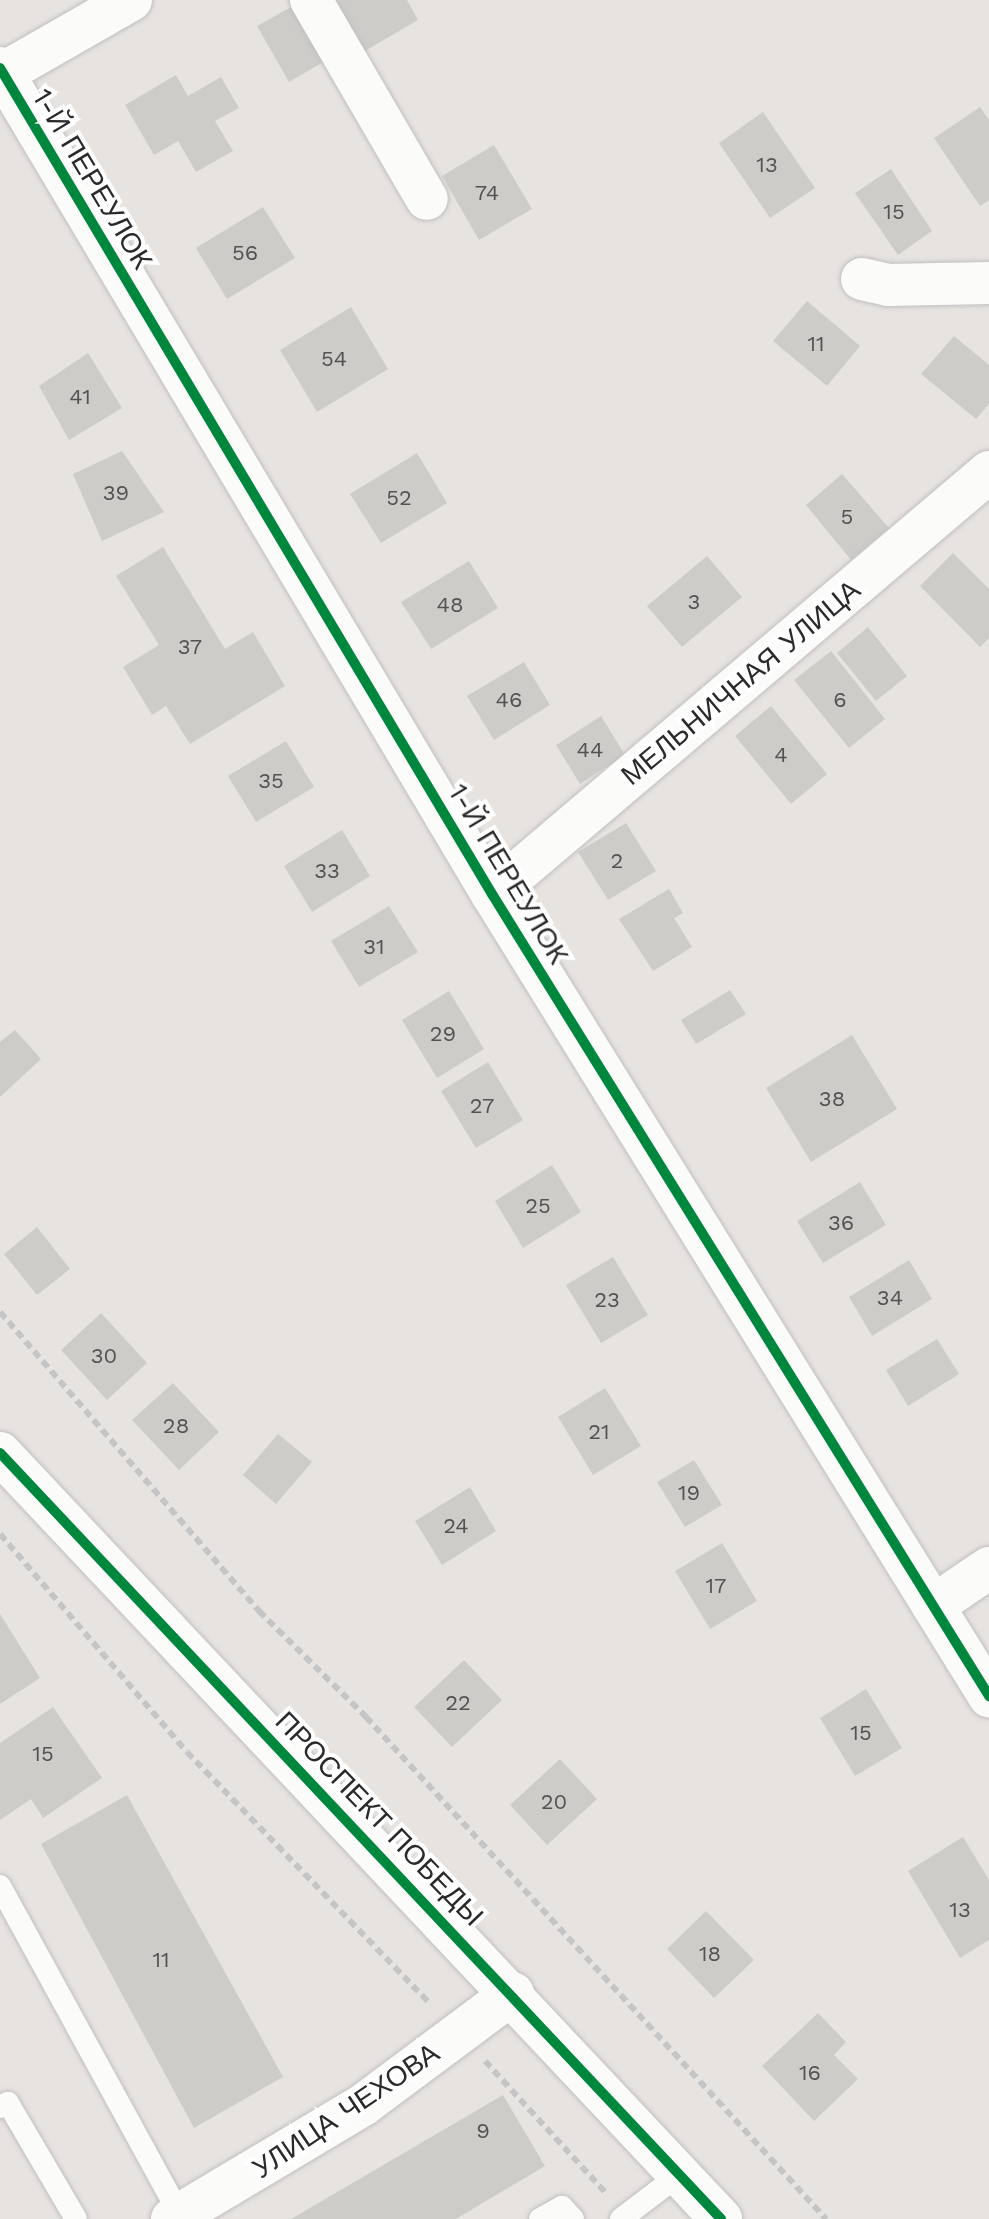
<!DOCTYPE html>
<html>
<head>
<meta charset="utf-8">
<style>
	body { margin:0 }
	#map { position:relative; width:989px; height:2219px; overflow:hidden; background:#e7e3e0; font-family:"Work Sans",sans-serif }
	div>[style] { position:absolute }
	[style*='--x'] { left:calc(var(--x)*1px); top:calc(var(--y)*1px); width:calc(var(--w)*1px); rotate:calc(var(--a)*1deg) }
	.building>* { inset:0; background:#ceccc9 }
	.path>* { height:6px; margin-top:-3px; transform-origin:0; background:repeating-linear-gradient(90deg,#c6c5c5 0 8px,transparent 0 13px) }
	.roads { filter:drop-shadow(0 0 2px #c1c0c1) drop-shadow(0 0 2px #c1c0c1) }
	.service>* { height:22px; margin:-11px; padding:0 11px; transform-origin:11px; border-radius:11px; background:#fbfbfa }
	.minor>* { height:42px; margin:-21px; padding:0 21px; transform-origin:21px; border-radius:21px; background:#fbfbfa }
	.cycleway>* { height:10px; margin:-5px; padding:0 5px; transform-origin:5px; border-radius:5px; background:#00873e }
	span { translate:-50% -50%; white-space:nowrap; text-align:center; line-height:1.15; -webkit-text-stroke:8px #fff; paint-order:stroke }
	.number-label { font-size:22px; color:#545352 }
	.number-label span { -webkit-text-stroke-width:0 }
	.street-label { font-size:28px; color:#2a2a2a }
</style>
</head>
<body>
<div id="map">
	<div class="building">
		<i style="clip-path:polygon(335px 0,407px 0,418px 20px,365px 51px)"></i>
		<i style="clip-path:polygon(293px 6px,325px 61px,289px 82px,257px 26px)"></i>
		<i style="clip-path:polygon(176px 75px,188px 96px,221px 77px,239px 108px,215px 121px,233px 151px,196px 172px,178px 141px,154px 155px,125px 105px)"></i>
		<i style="clip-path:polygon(980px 107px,989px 120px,989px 200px,980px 206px,934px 138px)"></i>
		<i style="clip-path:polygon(763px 112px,815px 188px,770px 218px,719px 143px)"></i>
		<i style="clip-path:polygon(494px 145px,532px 209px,479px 240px,442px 176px)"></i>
		<i style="clip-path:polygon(891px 169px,932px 231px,898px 255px,855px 193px)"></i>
		<i style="clip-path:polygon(263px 207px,295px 258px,227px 299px,196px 248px)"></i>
		<i style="clip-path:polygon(807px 301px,860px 346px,827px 386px,773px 341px)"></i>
		<i style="clip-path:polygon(351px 307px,388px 369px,317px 412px,280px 350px)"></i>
		<i style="clip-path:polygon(954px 336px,989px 365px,989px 404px,976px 419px,921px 374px)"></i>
		<i style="clip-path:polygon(88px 353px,122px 408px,69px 440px,39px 386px)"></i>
		<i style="clip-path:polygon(122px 451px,164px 512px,102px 541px,73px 474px)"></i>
		<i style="clip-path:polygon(417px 453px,447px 503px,381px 543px,350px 494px)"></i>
		<i style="clip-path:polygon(842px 474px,889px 528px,851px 560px,806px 505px)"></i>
		<i style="clip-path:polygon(163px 547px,225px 649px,253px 632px,285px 686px,190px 744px,166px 706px,152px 715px,123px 667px,159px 645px,116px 576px)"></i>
		<i style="clip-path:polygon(953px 553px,989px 589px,989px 638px,980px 647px,920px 586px)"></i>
		<i style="clip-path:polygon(707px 556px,742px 597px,682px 647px,647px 606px)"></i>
		<i style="clip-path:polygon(469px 561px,498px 608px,431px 649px,401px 602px)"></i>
		<i style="clip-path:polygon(868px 627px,907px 676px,876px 701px,837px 653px)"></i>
		<i style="clip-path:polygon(831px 651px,885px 719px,849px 748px,794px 680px)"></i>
		<i style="clip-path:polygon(524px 662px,550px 705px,494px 740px,467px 696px)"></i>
		<i style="clip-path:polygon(771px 706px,827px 774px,791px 804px,735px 736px)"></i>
		<i style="clip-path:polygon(601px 716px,625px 755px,580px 784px,556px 745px)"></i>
		<i style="clip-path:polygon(286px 741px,314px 787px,256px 822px,228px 776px)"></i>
		<i style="clip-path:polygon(626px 823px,656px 871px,608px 900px,578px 852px)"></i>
		<i style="clip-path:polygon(342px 830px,370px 876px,312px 912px,284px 866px)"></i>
		<i style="clip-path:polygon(669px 889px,683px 913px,674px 918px,692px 947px,653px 971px,619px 919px)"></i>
		<i style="clip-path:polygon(389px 906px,418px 952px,359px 987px,331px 941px)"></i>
		<i style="clip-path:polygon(730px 990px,746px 1014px,696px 1044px,681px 1020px)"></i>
		<i style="clip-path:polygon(449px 991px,484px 1049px,437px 1078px,402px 1020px)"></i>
		<i style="clip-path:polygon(15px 1030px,41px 1059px,0 1097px,0 1042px)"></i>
		<i style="clip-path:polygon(852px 1035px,897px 1109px,811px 1162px,766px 1088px)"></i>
		<i style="clip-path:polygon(488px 1062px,523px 1120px,476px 1148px,441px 1091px)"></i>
		<i style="clip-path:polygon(552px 1165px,581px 1212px,523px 1248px,495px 1201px)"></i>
		<i style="clip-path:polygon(860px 1182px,886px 1225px,823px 1263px,797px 1221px)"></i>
		<i style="clip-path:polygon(37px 1227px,70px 1269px,37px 1295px,4px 1254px)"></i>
		<i style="clip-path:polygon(613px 1257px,648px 1315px,601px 1343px,566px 1285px)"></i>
		<i style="clip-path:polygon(909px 1260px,932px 1299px,872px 1336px,849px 1297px)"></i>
		<i style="clip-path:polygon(101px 1313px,147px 1363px,107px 1400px,61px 1350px)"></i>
		<i style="clip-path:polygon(937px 1339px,959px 1374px,908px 1406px,886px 1370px)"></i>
		<i style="clip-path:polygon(173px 1383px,219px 1432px,179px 1470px,132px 1420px)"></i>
		<i style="clip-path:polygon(605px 1388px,641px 1446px,593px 1475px,558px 1417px)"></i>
		<i style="clip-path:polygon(278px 1434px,312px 1462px,276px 1504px,243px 1475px)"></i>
		<i style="clip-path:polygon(694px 1460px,722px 1505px,685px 1527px,657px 1482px)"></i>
		<i style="clip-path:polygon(470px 1487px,496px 1531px,442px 1565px,415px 1521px)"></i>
		<i style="clip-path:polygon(722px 1543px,757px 1601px,710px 1629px,675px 1571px)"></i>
		<i style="clip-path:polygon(0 1614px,40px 1678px,0 1704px)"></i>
		<i style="clip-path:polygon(464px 1660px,502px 1700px,452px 1747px,414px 1707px)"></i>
		<i style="clip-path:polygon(866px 1689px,902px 1748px,855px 1776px,820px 1718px)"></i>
		<i style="clip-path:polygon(53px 1707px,102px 1778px,43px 1818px,31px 1799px,0 1820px,0 1743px)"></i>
		<i style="clip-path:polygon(560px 1759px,597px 1799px,547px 1845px,510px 1805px)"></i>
		<i style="clip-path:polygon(127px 1795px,283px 2077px,194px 2128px,41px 1844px)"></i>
		<i style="clip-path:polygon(963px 1837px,989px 1880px,989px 1940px,960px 1958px,908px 1871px)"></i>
		<i style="clip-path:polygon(706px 1911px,754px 1960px,714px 1998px,667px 1949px)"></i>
		<i style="clip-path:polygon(818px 2013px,846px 2042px,834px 2055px,858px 2079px,814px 2121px,762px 2066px)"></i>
		<i style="clip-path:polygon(503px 2095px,545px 2166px,456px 2219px,291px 2219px)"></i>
	</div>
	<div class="path">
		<i style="--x:0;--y:1312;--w:396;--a:49.1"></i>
		<i style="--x:259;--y:1611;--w:151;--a:44.7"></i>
		<i style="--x:366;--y:1717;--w:681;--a:47.5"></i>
		<i style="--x:0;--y:1534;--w:287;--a:49.4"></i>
		<i style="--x:187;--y:1752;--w:351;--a:46"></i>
		<i style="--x:485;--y:2061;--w:178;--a:47.5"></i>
	</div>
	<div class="roads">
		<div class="service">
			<i style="--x:0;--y:1886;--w:375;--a:61.3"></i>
			<i style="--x:0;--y:2107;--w:9;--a:-27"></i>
			<i style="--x:8;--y:2103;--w:134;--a:59.6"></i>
			<i style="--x:540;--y:2219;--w:25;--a:-29"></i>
			<i style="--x:562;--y:2207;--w:16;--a:47"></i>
			<i style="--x:621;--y:2219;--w:74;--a:-37.3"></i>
		</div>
		<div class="minor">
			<i style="--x:311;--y:0;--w:230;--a:59.8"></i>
			<i style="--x:0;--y:68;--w:961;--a:59.22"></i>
			<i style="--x:492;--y:894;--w:944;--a:58.21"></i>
			<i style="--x:0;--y:75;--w:151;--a:-29.8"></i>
			<i style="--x:862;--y:279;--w:27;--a:13"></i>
			<i style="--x:888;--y:285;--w:101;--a:-1.1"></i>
			<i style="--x:492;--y:894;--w:652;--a:-40.33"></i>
			<i style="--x:0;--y:1453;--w:1052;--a:46.73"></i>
			<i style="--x:933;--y:1606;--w:68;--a:-34.2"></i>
			<i style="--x:172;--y:2219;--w:222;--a:-30.8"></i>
			<i style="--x:363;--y:2105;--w:187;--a:-36.7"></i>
		</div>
	</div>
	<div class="cycleway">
		<i style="--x:0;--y:68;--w:961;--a:59.22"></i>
		<i style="--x:492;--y:894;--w:944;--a:58.21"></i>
		<i style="--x:0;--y:1453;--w:1052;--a:46.73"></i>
	</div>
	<div class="number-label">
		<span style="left:767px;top:165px">13</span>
		<span style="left:487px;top:193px">74</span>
		<span style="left:894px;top:212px">15</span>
		<span style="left:245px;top:253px">56</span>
		<span style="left:816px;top:344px">11</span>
		<span style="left:334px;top:359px">54</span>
		<span style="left:80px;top:397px">41</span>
		<span style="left:116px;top:493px">39</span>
		<span style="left:399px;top:498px">52</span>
		<span style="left:847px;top:517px">5</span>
		<span style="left:694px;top:602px">3</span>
		<span style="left:450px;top:605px">48</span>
		<span style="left:190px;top:647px">37</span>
		<span style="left:509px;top:700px">46</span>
		<span style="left:840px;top:700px">6</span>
		<span style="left:590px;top:750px">44</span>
		<span style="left:781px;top:755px">4</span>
		<span style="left:271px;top:781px">35</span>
		<span style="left:617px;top:861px">2</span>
		<span style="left:327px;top:871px">33</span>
		<span style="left:374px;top:947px">31</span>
		<span style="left:443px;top:1034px">29</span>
		<span style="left:832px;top:1099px">38</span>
		<span style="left:482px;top:1106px">27</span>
		<span style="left:538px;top:1206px">25</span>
		<span style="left:841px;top:1223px">36</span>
		<span style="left:890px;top:1298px">34</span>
		<span style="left:607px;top:1300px">23</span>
		<span style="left:104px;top:1356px">30</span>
		<span style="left:176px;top:1426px">28</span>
		<span style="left:599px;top:1432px">21</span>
		<span style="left:689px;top:1493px">19</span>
		<span style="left:456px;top:1526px">24</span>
		<span style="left:716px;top:1586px">17</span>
		<span style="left:458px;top:1703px">22</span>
		<span style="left:861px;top:1733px">15</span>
		<span style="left:43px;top:1754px">15</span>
		<span style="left:554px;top:1802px">20</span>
		<span style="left:960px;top:1910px">13</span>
		<span style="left:710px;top:1954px">18</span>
		<span style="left:161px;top:1960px">11</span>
		<span style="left:810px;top:2073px">16</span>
		<span style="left:483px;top:2131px">9</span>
	</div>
	<div class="street-label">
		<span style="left:92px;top:179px;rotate:59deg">1-Й ПЕРЕУЛОК</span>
		<span style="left:741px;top:683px;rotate:-40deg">МЕЛЬНИЧНАЯ УЛИЦА</span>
		<span style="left:508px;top:874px;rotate:59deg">1-Й ПЕРЕУЛОК</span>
		<span style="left:379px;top:1819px;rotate:46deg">ПРОСПЕКТ ПОБЕДЫ</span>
		<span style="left:346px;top:2111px;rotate:-34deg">УЛИЦА ЧЕХОВА</span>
	</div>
</div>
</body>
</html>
